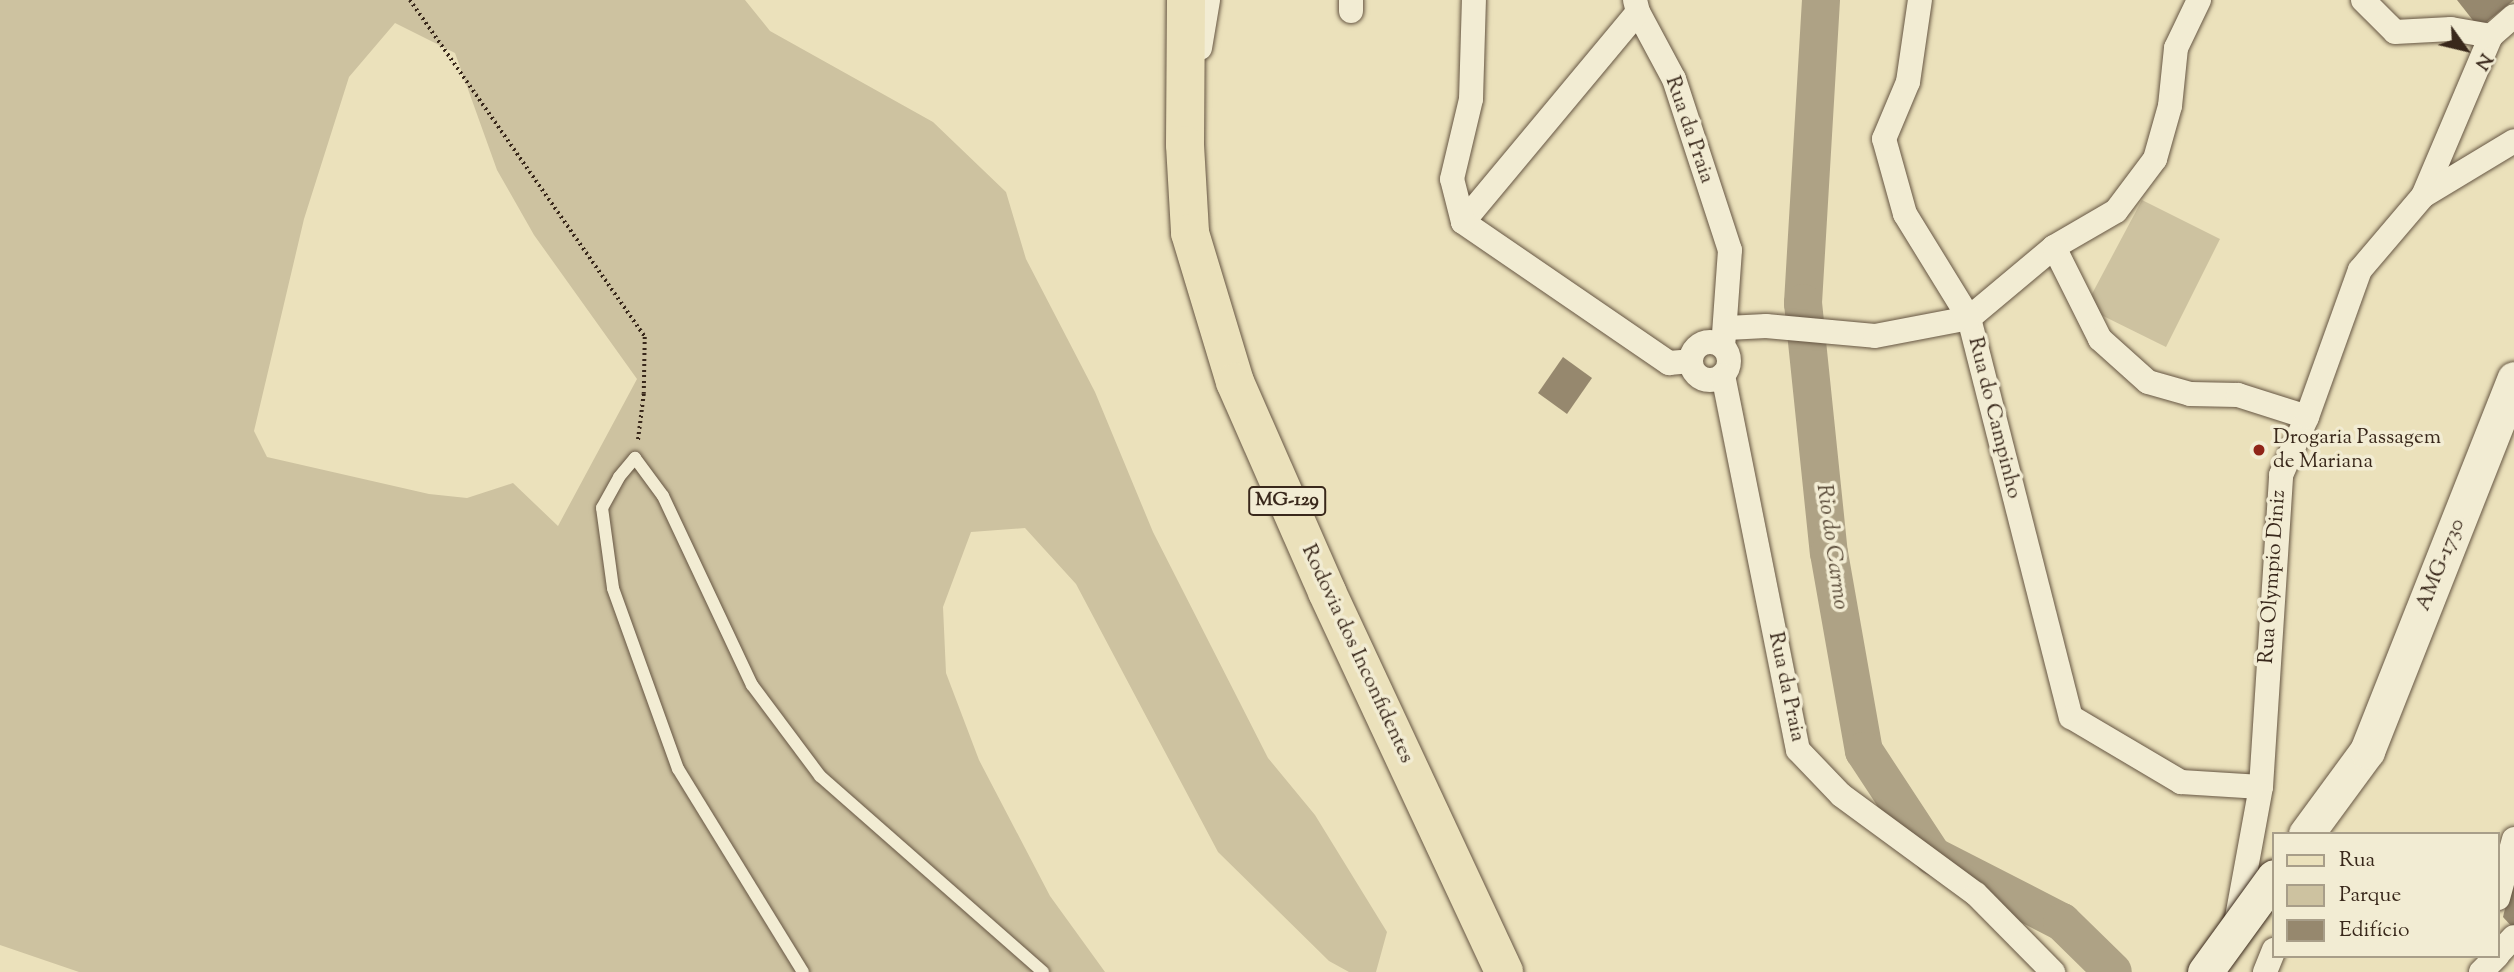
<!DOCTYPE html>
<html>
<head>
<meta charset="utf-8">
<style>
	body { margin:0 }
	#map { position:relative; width:2514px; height:972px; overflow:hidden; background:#ebe1bb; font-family:"Sorts Mill Goudy",serif }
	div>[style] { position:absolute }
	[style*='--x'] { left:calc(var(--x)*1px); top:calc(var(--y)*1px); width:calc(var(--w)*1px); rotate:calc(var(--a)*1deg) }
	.green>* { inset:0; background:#cdc2a0 }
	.river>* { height:38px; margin:-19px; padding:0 19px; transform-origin:19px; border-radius:19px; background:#aea285 }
	.building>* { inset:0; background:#96886e }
	.path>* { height:3.5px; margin-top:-1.75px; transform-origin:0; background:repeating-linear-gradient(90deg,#39281b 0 2px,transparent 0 5.5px) }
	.roads { filter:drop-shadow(0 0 2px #665643) drop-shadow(0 0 2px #665643) }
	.service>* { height:12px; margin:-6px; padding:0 6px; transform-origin:6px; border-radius:6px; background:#f2ecd3 }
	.minor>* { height:24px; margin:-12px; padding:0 12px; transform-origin:12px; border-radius:12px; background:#f2ecd3 }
	.minor>.ring { margin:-12px; padding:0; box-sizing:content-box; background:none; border:24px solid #f2ecd3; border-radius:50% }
	.secondary>* { height:35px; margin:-17.5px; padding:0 17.5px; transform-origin:17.5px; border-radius:17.5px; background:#f2ecd3 }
	.primary>* { height:38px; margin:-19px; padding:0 19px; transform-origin:19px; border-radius:19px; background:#ebe1bb }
	.bridges { filter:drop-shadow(0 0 2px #39281b) drop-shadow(0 0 2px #39281b) }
	.secondary-bridge>* { height:35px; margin:-17.5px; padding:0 17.5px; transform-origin:17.5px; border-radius:17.5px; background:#f2ecd3 }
	.dots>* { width:19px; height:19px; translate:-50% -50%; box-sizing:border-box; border:4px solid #f2ecd3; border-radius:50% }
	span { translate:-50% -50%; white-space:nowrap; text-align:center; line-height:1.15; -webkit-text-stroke:7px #f2ecd3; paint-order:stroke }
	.shield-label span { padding:2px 5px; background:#f2ecd3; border:2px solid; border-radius:5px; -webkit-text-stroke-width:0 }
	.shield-label { font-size:19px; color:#39281b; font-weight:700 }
	.street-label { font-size:21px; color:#39281b }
	.poi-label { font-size:21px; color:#39281b }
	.left { translate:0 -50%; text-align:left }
	.water-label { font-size:23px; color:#5c4d3b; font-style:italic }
	.legend { position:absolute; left:2272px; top:832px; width:228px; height:126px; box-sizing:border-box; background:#f2ecd3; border:2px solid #a89e89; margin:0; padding:9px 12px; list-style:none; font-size:21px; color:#39281b }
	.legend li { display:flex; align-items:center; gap:14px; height:35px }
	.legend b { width:35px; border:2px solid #a89e89 }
	.north { position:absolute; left:2430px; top:14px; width:70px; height:70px; -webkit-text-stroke:5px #f2ecd3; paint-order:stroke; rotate:124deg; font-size:19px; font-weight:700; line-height:28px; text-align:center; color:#39281b }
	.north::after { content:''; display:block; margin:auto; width:24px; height:32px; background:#39281b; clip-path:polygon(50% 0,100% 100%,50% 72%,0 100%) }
</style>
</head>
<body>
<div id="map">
	<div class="green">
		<i style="clip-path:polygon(evenodd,0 0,745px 0,770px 31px,933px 122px,1006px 192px,1026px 259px,1095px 392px,1153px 532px,1268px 758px,1315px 815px,1387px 932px,1376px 972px,1349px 972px,1329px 961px,1218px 852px,1076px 584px,1025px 528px,971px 532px,943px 607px,946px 673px,979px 760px,1050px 896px,1105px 972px,79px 972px,0 945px,0 0,395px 23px,455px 53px,497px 170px,534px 235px,637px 379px,558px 526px,513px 483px,467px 498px,429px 494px,267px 457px,254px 431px,304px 219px,349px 77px,395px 23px)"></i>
		<i style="clip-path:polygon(2142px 200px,2220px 239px,2166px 347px,2085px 307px)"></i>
	</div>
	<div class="river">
		<i style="--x:1821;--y:0;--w:304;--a:93.4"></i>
		<i style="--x:1803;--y:303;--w:251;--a:84.1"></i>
		<i style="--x:1829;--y:553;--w:201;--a:80"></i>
		<i style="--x:1864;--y:751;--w:126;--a:56.7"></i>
		<i style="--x:1933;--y:856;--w:145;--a:27.1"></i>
		<i style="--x:2062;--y:922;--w:71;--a:44.4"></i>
	</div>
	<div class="building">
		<i style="clip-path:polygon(2457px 0,2514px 0,2479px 28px)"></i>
		<i style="clip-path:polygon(1563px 357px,1592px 378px,1567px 414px,1538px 393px)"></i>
		<i style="clip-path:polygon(2514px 871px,2514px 929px,2503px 917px)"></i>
	</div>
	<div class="path">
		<i style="--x:410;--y:0;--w:411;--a:55.1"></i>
		<i style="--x:645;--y:337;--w:57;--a:91"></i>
		<i style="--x:644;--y:394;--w:48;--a:97.1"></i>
	</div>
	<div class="roads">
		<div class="service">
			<i style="--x:803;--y:972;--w:238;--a:-121.6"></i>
			<i style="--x:678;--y:769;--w:192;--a:-109.8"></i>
			<i style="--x:613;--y:588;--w:81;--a:-97.8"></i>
			<i style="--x:602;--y:508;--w:35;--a:-61"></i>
			<i style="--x:619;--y:477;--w:25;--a:-50"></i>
			<i style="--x:635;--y:458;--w:47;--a:53.6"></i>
			<i style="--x:663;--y:496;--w:209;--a:64.8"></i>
			<i style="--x:752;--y:685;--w:114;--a:53.2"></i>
			<i style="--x:820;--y:776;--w:297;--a:41.3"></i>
		</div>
		<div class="minor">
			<i style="--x:1635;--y:0;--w:12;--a:76"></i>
			<i style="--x:1638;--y:12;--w:76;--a:61.8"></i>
			<i style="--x:1674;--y:79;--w:180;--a:71.9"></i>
			<i style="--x:1730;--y:250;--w:97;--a:94.1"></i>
			<i style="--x:2199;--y:0;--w:53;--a:115.6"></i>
			<i style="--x:2176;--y:48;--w:58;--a:95.9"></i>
			<i style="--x:2170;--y:106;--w:55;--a:105.8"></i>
			<i style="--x:2155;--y:159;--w:65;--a:126.9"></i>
			<i style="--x:2116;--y:211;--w:72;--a:149.9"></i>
			<i style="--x:2054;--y:247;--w:111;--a:140.1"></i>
			<i style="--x:1969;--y:318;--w:412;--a:75.7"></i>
			<i style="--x:2071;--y:717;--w:128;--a:30.6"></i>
			<i style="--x:2181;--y:782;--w:80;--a:3.6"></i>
			<i style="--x:2363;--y:0;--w:45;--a:45"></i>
			<i style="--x:2395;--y:32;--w:56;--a:-3.1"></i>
			<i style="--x:2451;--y:29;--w:41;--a:9.9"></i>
			<i style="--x:1351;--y:11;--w:11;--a:-90"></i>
			<i style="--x:1200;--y:48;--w:49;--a:-80.5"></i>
			<i style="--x:2423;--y:196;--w:174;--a:-67"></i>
			<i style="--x:2491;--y:36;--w:30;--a:-41"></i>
			<i style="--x:1463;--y:222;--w:273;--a:-50.2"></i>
			<i style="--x:1463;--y:222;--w:250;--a:34.4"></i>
			<i style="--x:1669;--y:363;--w:22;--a:-5"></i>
			<i style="--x:1463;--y:222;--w:44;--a:-104.3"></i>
			<i style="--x:1452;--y:179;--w:82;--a:-76.6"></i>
			<i style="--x:1471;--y:99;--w:99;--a:-88.3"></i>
			<i style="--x:2054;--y:247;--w:103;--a:63.4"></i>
			<i style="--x:2100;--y:339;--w:64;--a:41.9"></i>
			<i style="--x:2148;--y:382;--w:44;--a:15.9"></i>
			<i style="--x:2190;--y:394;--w:48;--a:1.2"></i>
			<i style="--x:2238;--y:395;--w:72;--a:17.7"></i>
			<i style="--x:1727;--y:328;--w:39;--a:-3"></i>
			<i style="--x:1766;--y:326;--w:109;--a:5.2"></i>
			<i style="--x:1875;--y:336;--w:96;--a:-10.8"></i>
			<i style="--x:1969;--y:318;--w:122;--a:-121.6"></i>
			<i style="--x:1905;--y:214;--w:78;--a:-105.6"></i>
			<i style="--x:1884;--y:139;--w:62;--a:-67.2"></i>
			<i style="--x:1908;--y:82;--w:83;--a:-81.7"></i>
			<i class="ring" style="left:1691px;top:342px;width:14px;height:14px"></i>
			<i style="--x:1723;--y:375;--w:382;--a:78.7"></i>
			<i style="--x:1798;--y:750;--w:62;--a:46.3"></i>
			<i style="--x:1841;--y:795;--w:167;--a:36.3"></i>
			<i style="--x:1976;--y:894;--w:110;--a:45.4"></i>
			<i style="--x:2498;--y:898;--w:61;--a:-74.8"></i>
			<i style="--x:2236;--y:923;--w:138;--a:-79.6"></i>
			<i style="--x:2261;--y:787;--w:313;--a:-86.3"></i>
			<i style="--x:2281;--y:475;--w:64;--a:-65.9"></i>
			<i style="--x:2307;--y:417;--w:156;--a:-70.2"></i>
			<i style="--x:2360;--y:270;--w:97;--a:-49.6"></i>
			<i style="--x:2423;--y:196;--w:106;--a:-31.1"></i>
			<i style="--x:2498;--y:954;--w:23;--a:-47"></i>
			<i style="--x:2265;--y:972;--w:24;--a:-68"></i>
			<i style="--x:2481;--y:972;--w:23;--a:-45"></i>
		</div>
		<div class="secondary">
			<i style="--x:2306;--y:834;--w:103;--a:-53.7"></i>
			<i style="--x:2367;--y:751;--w:400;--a:-68.4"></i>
		</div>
		<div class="primary">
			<i style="--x:1186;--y:0;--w:145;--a:90.4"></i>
			<i style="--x:1185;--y:145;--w:88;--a:86.7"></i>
			<i style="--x:1190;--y:233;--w:156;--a:73.2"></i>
			<i style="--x:1235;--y:382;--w:229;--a:66.3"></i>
			<i style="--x:1327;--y:592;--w:419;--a:65"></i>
		</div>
	</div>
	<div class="bridges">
		<div class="secondary-bridge">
			<i style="--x:2205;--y:972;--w:117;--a:-54"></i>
		</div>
	</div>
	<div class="dots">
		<i style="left:2259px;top:450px;background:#8f2418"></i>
	</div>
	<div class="shield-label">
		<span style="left:1287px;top:501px">MG-129</span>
	</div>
	<div class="street-label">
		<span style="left:1689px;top:130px;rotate:71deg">Rua da Praia</span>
		<span style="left:1994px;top:418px;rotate:76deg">Rua do Campinho</span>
		<span style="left:2441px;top:565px;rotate:-68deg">AMG-1730</span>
		<span style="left:2273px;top:577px;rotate:-86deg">Rua Olympio Diniz</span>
		<span style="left:1357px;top:654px;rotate:65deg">Rodovia dos Inconfidentes</span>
		<span style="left:1786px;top:687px;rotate:78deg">Rua da Praia</span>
	</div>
	<div class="poi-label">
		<span class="left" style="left:2273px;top:450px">Drogaria Passagem<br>de Mariana</span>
	</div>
	<div class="water-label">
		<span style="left:1831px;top:547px;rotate:82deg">Rio do Carmo</span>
	</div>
	<ul class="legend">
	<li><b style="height:9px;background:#ebe1bb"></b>Rua</li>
	<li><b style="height:19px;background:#cdc2a0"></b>Parque</li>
	<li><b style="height:19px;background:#96886e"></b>Edifício</li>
	</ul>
	<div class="north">N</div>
</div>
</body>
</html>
